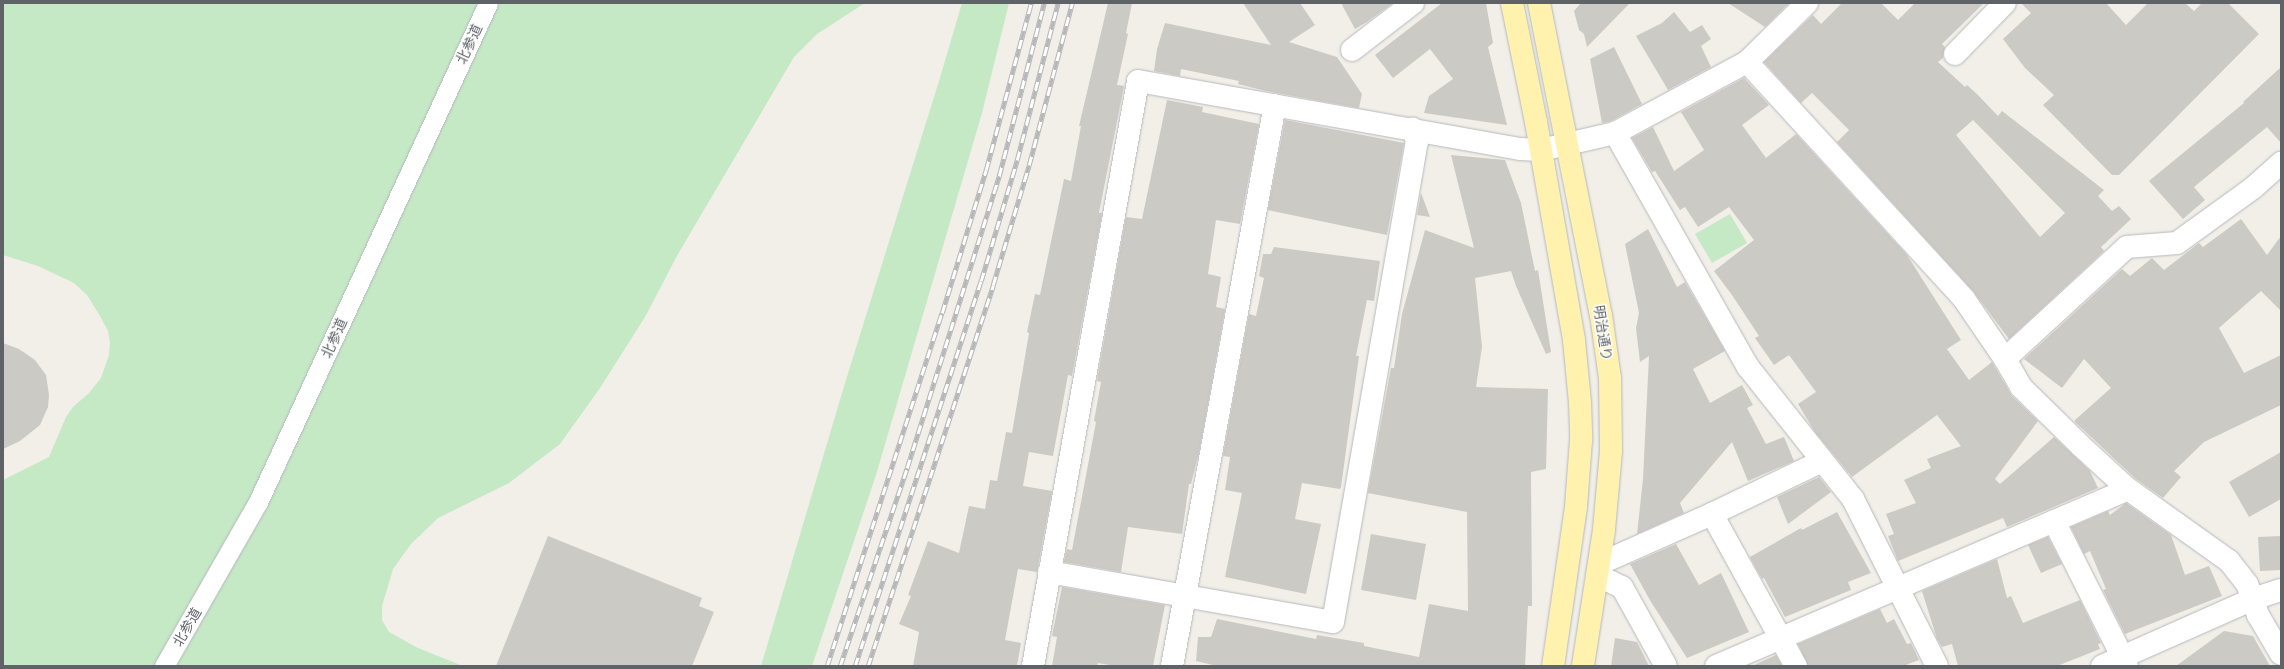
<!DOCTYPE html>
<html>
<head>
<meta charset="utf-8">
<style>
	body { margin:0 }
	#map { position:relative; width:2284px; height:669px; overflow:hidden; background:#f1efe8; font-family:"Golos Text","Noto Sans JP",sans-serif }
	div>[style] { position:absolute }
	[style*='--x'] { left:calc(var(--x)*1px); top:calc(var(--y)*1px); width:calc(var(--w)*1px); rotate:calc(var(--a)*1deg) }
	.green>* { inset:0; background:#c5e8c5 }
	.building>* { inset:0; background:#cccac5 }
	.roads { filter:drop-shadow(0 0 1px #b5b8bc) drop-shadow(0 0 1px #b5b8bc) }
	.pedestrian>* { height:19px; margin:-9.5px; padding:0 9.5px; transform-origin:9.5px; border-radius:9.5px; background:#fff }
	.minor>* { height:22px; margin:-11px; padding:0 11px; transform-origin:11px; border-radius:11px; background:#fff }
	.tertiary>* { height:22px; margin:-11px; padding:0 11px; transform-origin:11px; border-radius:11px; background:#fff }
	.primary>* { height:22px; margin:-11px; padding:0 11px; transform-origin:11px; border-radius:11px; background:#fff2af }
	.rail>* { height:4.5px; margin-top:-2.25px; transform-origin:0; background:repeating-linear-gradient(90deg,#fff 0 9px,#b6b7b8 0 18px); box-sizing:border-box; border-block:1px solid #b6b7b8 }
	span { translate:-50% -50%; white-space:nowrap; text-align:center; line-height:1.15; -webkit-text-stroke:3px #fff; paint-order:stroke }
	.street-label { font-size:14px; color:#5f6368 }
	.frame { position:absolute; inset:0; border:4px solid #5f6368; pointer-events:none }
</style>
</head>
<body>
<div id="map">
	<div class="green">
		<i style="clip-path:polygon(3px 3px,865px 3px,817px 34px,794px 57px,678px 254px,645px 317px,600px 388px,560px 444px,509px 483px,438px 518px,411px 544px,393px 569px,382px 606px,382px 620px,389px 632px,418px 648px,463px 666px,3px 666px,3px 480px,49px 457px,66px 417px,73px 407px,89px 393px,101px 378px,109px 355px,110px 342px,108px 331px,100px 316px,87px 295px,74px 283px,38px 266px,3px 255px)"></i>
		<i style="clip-path:polygon(962px 3px,1009px 3px,982px 113px,876px 475px,812px 666px,761px 666px,845px 383px,939px 81px)"></i>
		<i style="clip-path:polygon(1730px 214px,1747px 243px,1712px 263px,1695px 234px)"></i>
	</div>
	<div class="building">
		<i style="clip-path:polygon(1108px 3px,1132px 3px,1126px 33px,1128px 34px,1117px 85px,1124px 86px,1099px 213px,1102px 213px,1072px 376px,1068px 375px,1053px 456px,1029px 452px,1023px 486px,1052px 491px,1037px 572px,1018px 569px,1005px 640px,1021px 643px,1017px 666px,913px 666px,919px 632px,899px 624px,911px 596px,908px 595px,928px 541px,959px 553px,969px 506px,985px 509px,990px 480px,997px 481px,1006px 432px,1012px 433px,1029px 333px,1027px 332px,1035px 294px,1040px 295px,1064px 179px,1071px 181px,1081px 126px,1079px 126px)"></i>
		<i style="clip-path:polygon(1243px 3px,1300px 3px,1315px 25px,1289px 42px,1337px 57px,1362px 94px,1359px 108px,1266px 91px,1238px 84px,1239px 81px,1181px 69px,1180px 76px,1154px 71px,1157px 49px,1165px 23px,1271px 45px)"></i>
		<i style="clip-path:polygon(1341px 3px,1393px 3px,1367px 22px,1355px 29px)"></i>
		<i style="clip-path:polygon(1442px 3px,1486px 3px,1493px 43px,1488px 47px,1507px 125px,1424px 113px,1429px 96px,1453px 79px,1430px 49px,1393px 78px,1375px 55px)"></i>
		<i style="clip-path:polygon(1581px 3px,1630px 3px,1587px 47px,1584px 34px,1579px 30px,1574px 11px)"></i>
		<i style="clip-path:polygon(1728px 3px,1789px 3px,1765px 27px)"></i>
		<i style="clip-path:polygon(evenodd,1842px 3px,1881px 3px,1898px 20px,1915px 3px,1984px 3px,1942px 44px,1945px 47px,1943px 58px,1938px 62px,1965px 87px,1967px 85px,1978px 95px,1998px 116px,2002px 111px,2104px 190px,2098px 196px,2112px 211px,2119px 206px,2131px 219px,2101px 247px,2104px 251px,2009px 339px,1973px 291px,1837px 142px,1849px 130px,1812px 93px,1801px 103px,1764px 62px,1813px 15px,1821px 24px,1842px 3px,1973px 120px,2065px 213px,2040px 237px,1956px 135px,1973px 120px)"></i>
		<i style="clip-path:polygon(2021px 3px,2106px 3px,2126px 25px,2148px 3px,2185px 3px,2194px 11px,2202px 3px,2228px 3px,2259px 34px,2119px 175px,2112px 175px,2043px 105px,2054px 95px,2025px 68px,2003px 39px,2031px 13px)"></i>
		<i style="clip-path:polygon(1674px 12px,1690px 32px,1702px 25px,1711px 39px,1701px 46px,1711px 67px,1668px 90px,1636px 36px,1662px 23px)"></i>
		<i style="clip-path:polygon(1614px 47px,1642px 104px,1611px 121px,1602px 123px,1590px 59px)"></i>
		<i style="clip-path:polygon(2281px 67px,2281px 143px,2267px 127px,2194px 187px,2205px 200px,2183px 219px,2149px 181px,2244px 103px,2243px 102px)"></i>
		<i style="clip-path:polygon(1744px 78px,1769px 105px,1742px 125px,1766px 158px,1796px 134px,1907px 255px,1961px 340px,1947px 349px,1969px 380px,1992px 362px,2012px 396px,2038px 421px,1995px 479px,2000px 484px,2054px 437px,2090px 471px,2098px 488px,2007px 527px,2003px 518px,1898px 561px,1888px 536px,1894px 534px,1886px 514px,1916px 503px,1904px 480px,1931px 468px,1927px 459px,1961px 446px,1937px 415px,1852px 477px,1815px 432px,1798px 404px,1816px 392px,1789px 355px,1774px 365px,1755px 338px,1759px 336px,1732px 295px,1714px 271px,1754px 240px,1729px 207px,1698px 227px,1685px 207px,1680px 210px,1655px 171px,1652px 172px,1632px 138px,1653px 127px,1674px 171px,1704px 150px,1681px 112px)"></i>
		<i style="clip-path:polygon(1167px 100px,1203px 107px,1202px 112px,1259px 124px,1240px 224px,1216px 220px,1208px 274px,1221px 277px,1216px 307px,1225px 309px,1199px 452px,1191px 484px,1189px 484px,1182px 534px,1128px 527px,1121px 572px,1064px 562px,1067px 549px,1072px 550px,1096px 422px,1094px 421px,1101px 382px,1097px 381px,1126px 217px,1142px 219px)"></i>
		<i style="clip-path:polygon(1285px 120px,1404px 143px,1387px 235px,1268px 210px)"></i>
		<i style="clip-path:polygon(1451px 155px,1505px 160px,1521px 203px,1535px 271px,1538px 270px,1551px 352px,1546px 354px,1516px 286px,1511px 271px,1475px 278px,1482px 347px,1476px 387px,1548px 389px,1546px 469px,1531px 472px,1532px 606px,1528px 606px,1525px 666px,1217px 666px,1196px 661px,1198px 637px,1211px 637px,1217px 619px,1316px 639px,1317px 635px,1364px 643px,1364px 646px,1419px 657px,1429px 604px,1468px 611px,1467px 512px,1368px 493px,1391px 368px,1394px 368px,1402px 314px,1425px 230px,1474px 248px)"></i>
		<i style="clip-path:polygon(1421px 193px,1430px 217px,1417px 215px)"></i>
		<i style="clip-path:polygon(2241px 219px,2267px 255px,2281px 236px,2281px 311px,2261px 291px,2219px 328px,2244px 373px,2281px 355px,2281px 405px,2204px 442px,2174px 471px,2181px 477px,2163px 498px,2136px 479px,2075px 422px,2075px 420px,2111px 388px,2084px 359px,2062px 388px,2024px 359px,2122px 269px,2130px 276px,2152px 258px,2164px 270px,2199px 243px,2203px 247px)"></i>
		<i style="clip-path:polygon(1648px 229px,1677px 287px,1685px 282px,1725px 351px,1693px 369px,1710px 403px,1742px 385px,1753px 405px,1747px 408px,1766px 444px,1784px 437px,1794px 461px,1748px 481px,1732px 442px,1680px 503px,1684px 513px,1637px 534px,1643px 479px,1649px 356px,1640px 362px,1636px 328px,1639px 313px,1625px 244px)"></i>
		<i style="clip-path:polygon(1274px 247px,1380px 261px,1374px 301px,1367px 300px,1356px 356px,1359px 356px,1341px 487px,1340px 489px,1302px 483px,1295px 519px,1321px 524px,1306px 594px,1225px 577px,1242px 493px,1225px 490px,1230px 457px,1223px 456px,1249px 314px,1256px 316px,1264px 278px,1259px 276px,1263px 254px,1271px 254px)"></i>
		<i style="clip-path:polygon(3px 343px,19px 349px,35px 360px,46px 375px,49px 395px,48px 407px,40px 425px,20px 441px,3px 449px)"></i>
		<i style="clip-path:polygon(2281px 452px,2281px 499px,2249px 517px,2229px 482px)"></i>
		<i style="clip-path:polygon(1819px 477px,1831px 492px,1788px 524px,1777px 497px)"></i>
		<i style="clip-path:polygon(2126px 503px,2171px 535px,2185px 575px,2209px 566px,2222px 596px,2125px 634px,2103px 590px,2106px 589px,2090px 551px,2084px 554px,2071px 527px,2108px 511px,2110px 515px)"></i>
		<i style="clip-path:polygon(1837px 512px,1871px 573px,1848px 582px,1851px 590px,1785px 617px,1764px 578px,1762px 579px,1750px 557px,1801px 528px,1802px 530px)"></i>
		<i style="clip-path:polygon(1371px 534px,1426px 544px,1416px 600px,1361px 590px)"></i>
		<i style="clip-path:polygon(548px 536px,702px 598px,699px 606px,714px 612px,692px 666px,496px 666px)"></i>
		<i style="clip-path:polygon(2281px 536px,2281px 570px,2260px 571px,2258px 537px)"></i>
		<i style="clip-path:polygon(2048px 537px,2062px 564px,2041px 573px,2028px 545px)"></i>
		<i style="clip-path:polygon(1676px 544px,1699px 585px,1721px 573px,1749px 632px,1687px 658px,1651px 602px,1630px 564px)"></i>
		<i style="clip-path:polygon(1997px 559px,2007px 598px,2011px 596px,2023px 623px,2080px 600px,2101px 643px,2098px 644px,2100px 649px,2057px 666px,1958px 666px,1952px 644px,1942px 647px,1937px 639px,1922px 591px)"></i>
		<i style="clip-path:polygon(1062px 587px,1165px 605px,1153px 666px,1115px 666px,1098px 663px,1097px 666px,1052px 666px,1057px 637px,1052px 636px)"></i>
		<i style="clip-path:polygon(1880px 609px,1887px 623px,1894px 619px,1907px 644px,1911px 643px,1919px 660px,1903px 666px,1808px 666px,1798px 644px)"></i>
		<i style="clip-path:polygon(2224px 631px,2253px 636px,2270px 666px,2176px 666px)"></i>
		<i style="clip-path:polygon(1615px 638px,1637px 642px,1649px 666px,1611px 666px)"></i>
		<i style="clip-path:polygon(1776px 655px,1782px 666px,1752px 666px)"></i>
	</div>
	<div class="roads">
		<div class="pedestrian">
			<i style="--x:164;--y:666;--w:189;--a:-60.2"></i>
			<i style="--x:258;--y:502;--w:549;--a:-65.25"></i>
		</div>
		<div class="minor">
			<i style="--x:1352;--y:50;--w:77;--a:-37.6"></i>
			<i style="--x:1955;--y:54;--w:71;--a:-45.6"></i>
			<i style="--x:1747;--y:62;--w:321;--a:47.5"></i>
			<i style="--x:1964;--y:299;--w:73;--a:55.7"></i>
			<i style="--x:2005;--y:359;--w:32;--a:60"></i>
			<i style="--x:2021;--y:387;--w:84;--a:44.5"></i>
			<i style="--x:2081;--y:446;--w:64;--a:42.5"></i>
			<i style="--x:2128;--y:489;--w:124;--a:35.5"></i>
			<i style="--x:2229;--y:561;--w:29;--a:52"></i>
			<i style="--x:2247;--y:584;--w:16;--a:68"></i>
			<i style="--x:1615;--y:133;--w:269;--a:60.4"></i>
			<i style="--x:1748;--y:367;--w:169;--a:51.5"></i>
			<i style="--x:1853;--y:499;--w:187;--a:63.3"></i>
			<i style="--x:2005;--y:359;--w:166;--a:-42.6"></i>
			<i style="--x:2127;--y:247;--w:50;--a:-4.6"></i>
			<i style="--x:2177;--y:243;--w:94;--a:-35.9"></i>
			<i style="--x:2253;--y:188;--w:38;--a:-42"></i>
			<i style="--x:1712;--y:514;--w:174;--a:61.1"></i>
			<i style="--x:2054;--y:521;--w:162;--a:63.3"></i>
			<i style="--x:1599;--y:564;--w:124;--a:-23.9"></i>
			<i style="--x:1712;--y:514;--w:122;--a:-25.7"></i>
			<i style="--x:1049;--y:572;--w:288;--a:10"></i>
			<i style="--x:1333;--y:622;--w:487;--a:-80.1"></i>
			<i style="--x:1417;--y:142;--w:14;--a:-107"></i>
			<i style="--x:1597;--y:575;--w:28;--a:26"></i>
			<i style="--x:1622;--y:587;--w:90;--a:60.9"></i>
			<i style="--x:1033;--y:666;--w:594;--a:-79.82"></i>
			<i style="--x:1138;--y:81;--w:388;--a:10.1"></i>
			<i style="--x:1520;--y:149;--w:21;--a:3"></i>
			<i style="--x:1541;--y:150;--w:76;--a:-12.9"></i>
			<i style="--x:1615;--y:133;--w:150;--a:-28.3"></i>
			<i style="--x:1747;--y:62;--w:84;--a:-44.5"></i>
			<i style="--x:1172;--y:666;--w:570;--a:-79.6"></i>
			<i style="--x:1716;--y:666;--w:448;--a:-23.2"></i>
		</div>
		<div class="tertiary">
			<i style="--x:2253;--y:599;--w:17;--a:73"></i>
			<i style="--x:2258;--y:615;--w:45;--a:59.5"></i>
			<i style="--x:2102;--y:666;--w:165;--a:-23.9"></i>
			<i style="--x:2253;--y:599;--w:29;--a:-18"></i>
		</div>
		<div class="primary">
			<i style="--x:1512;--y:3;--w:121;--a:78.6"></i>
			<i style="--x:1536;--y:122;--w:221;--a:80.1"></i>
			<i style="--x:1574;--y:340;--w:62;--a:84.5"></i>
			<i style="--x:1580;--y:402;--w:38;--a:88"></i>
			<i style="--x:1581;--y:440;--w:67;--a:94.3"></i>
			<i style="--x:1576;--y:507;--w:161;--a:98.2"></i>
			<i style="--x:1539;--y:3;--w:318;--a:78.8"></i>
			<i style="--x:1601;--y:315;--w:64;--a:81.9"></i>
			<i style="--x:1610;--y:378;--w:73;--a:89.2"></i>
			<i style="--x:1611;--y:451;--w:79;--a:95.1"></i>
			<i style="--x:1604;--y:530;--w:138;--a:98.8"></i>
		</div>
	</div>
	<div class="rail">
		<i style="--x:827;--y:666;--w:371;--a:-72"></i>
		<i style="--x:942;--y:313;--w:150;--a:-72.9"></i>
		<i style="--x:986;--y:170;--w:173;--a:-74.9"></i>
		<i style="--x:840;--y:666;--w:209;--a:-71.3"></i>
		<i style="--x:907;--y:468;--w:306;--a:-72.5"></i>
		<i style="--x:999;--y:176;--w:179;--a:-75.4"></i>
		<i style="--x:855;--y:666;--w:405;--a:-71.9"></i>
		<i style="--x:981;--y:281;--w:126;--a:-73.4"></i>
		<i style="--x:1017;--y:160;--w:162;--a:-75.4"></i>
		<i style="--x:868;--y:666;--w:401;--a:-71.8"></i>
		<i style="--x:993;--y:285;--w:125;--a:-73.3"></i>
		<i style="--x:1029;--y:165;--w:168;--a:-75.1"></i>
	</div>
	<div class="street-label">
		<span style="left:469px;top:44px;rotate:-65deg">北参道</span>
		<span style="left:1603px;top:333px;rotate:81deg">明治通り</span>
		<span style="left:334px;top:338px;rotate:-66deg">北参道</span>
		<span style="left:187px;top:627px;rotate:-60deg">北参道</span>
	</div>
	<div class="frame"></div>
</div>
</body>
</html>
